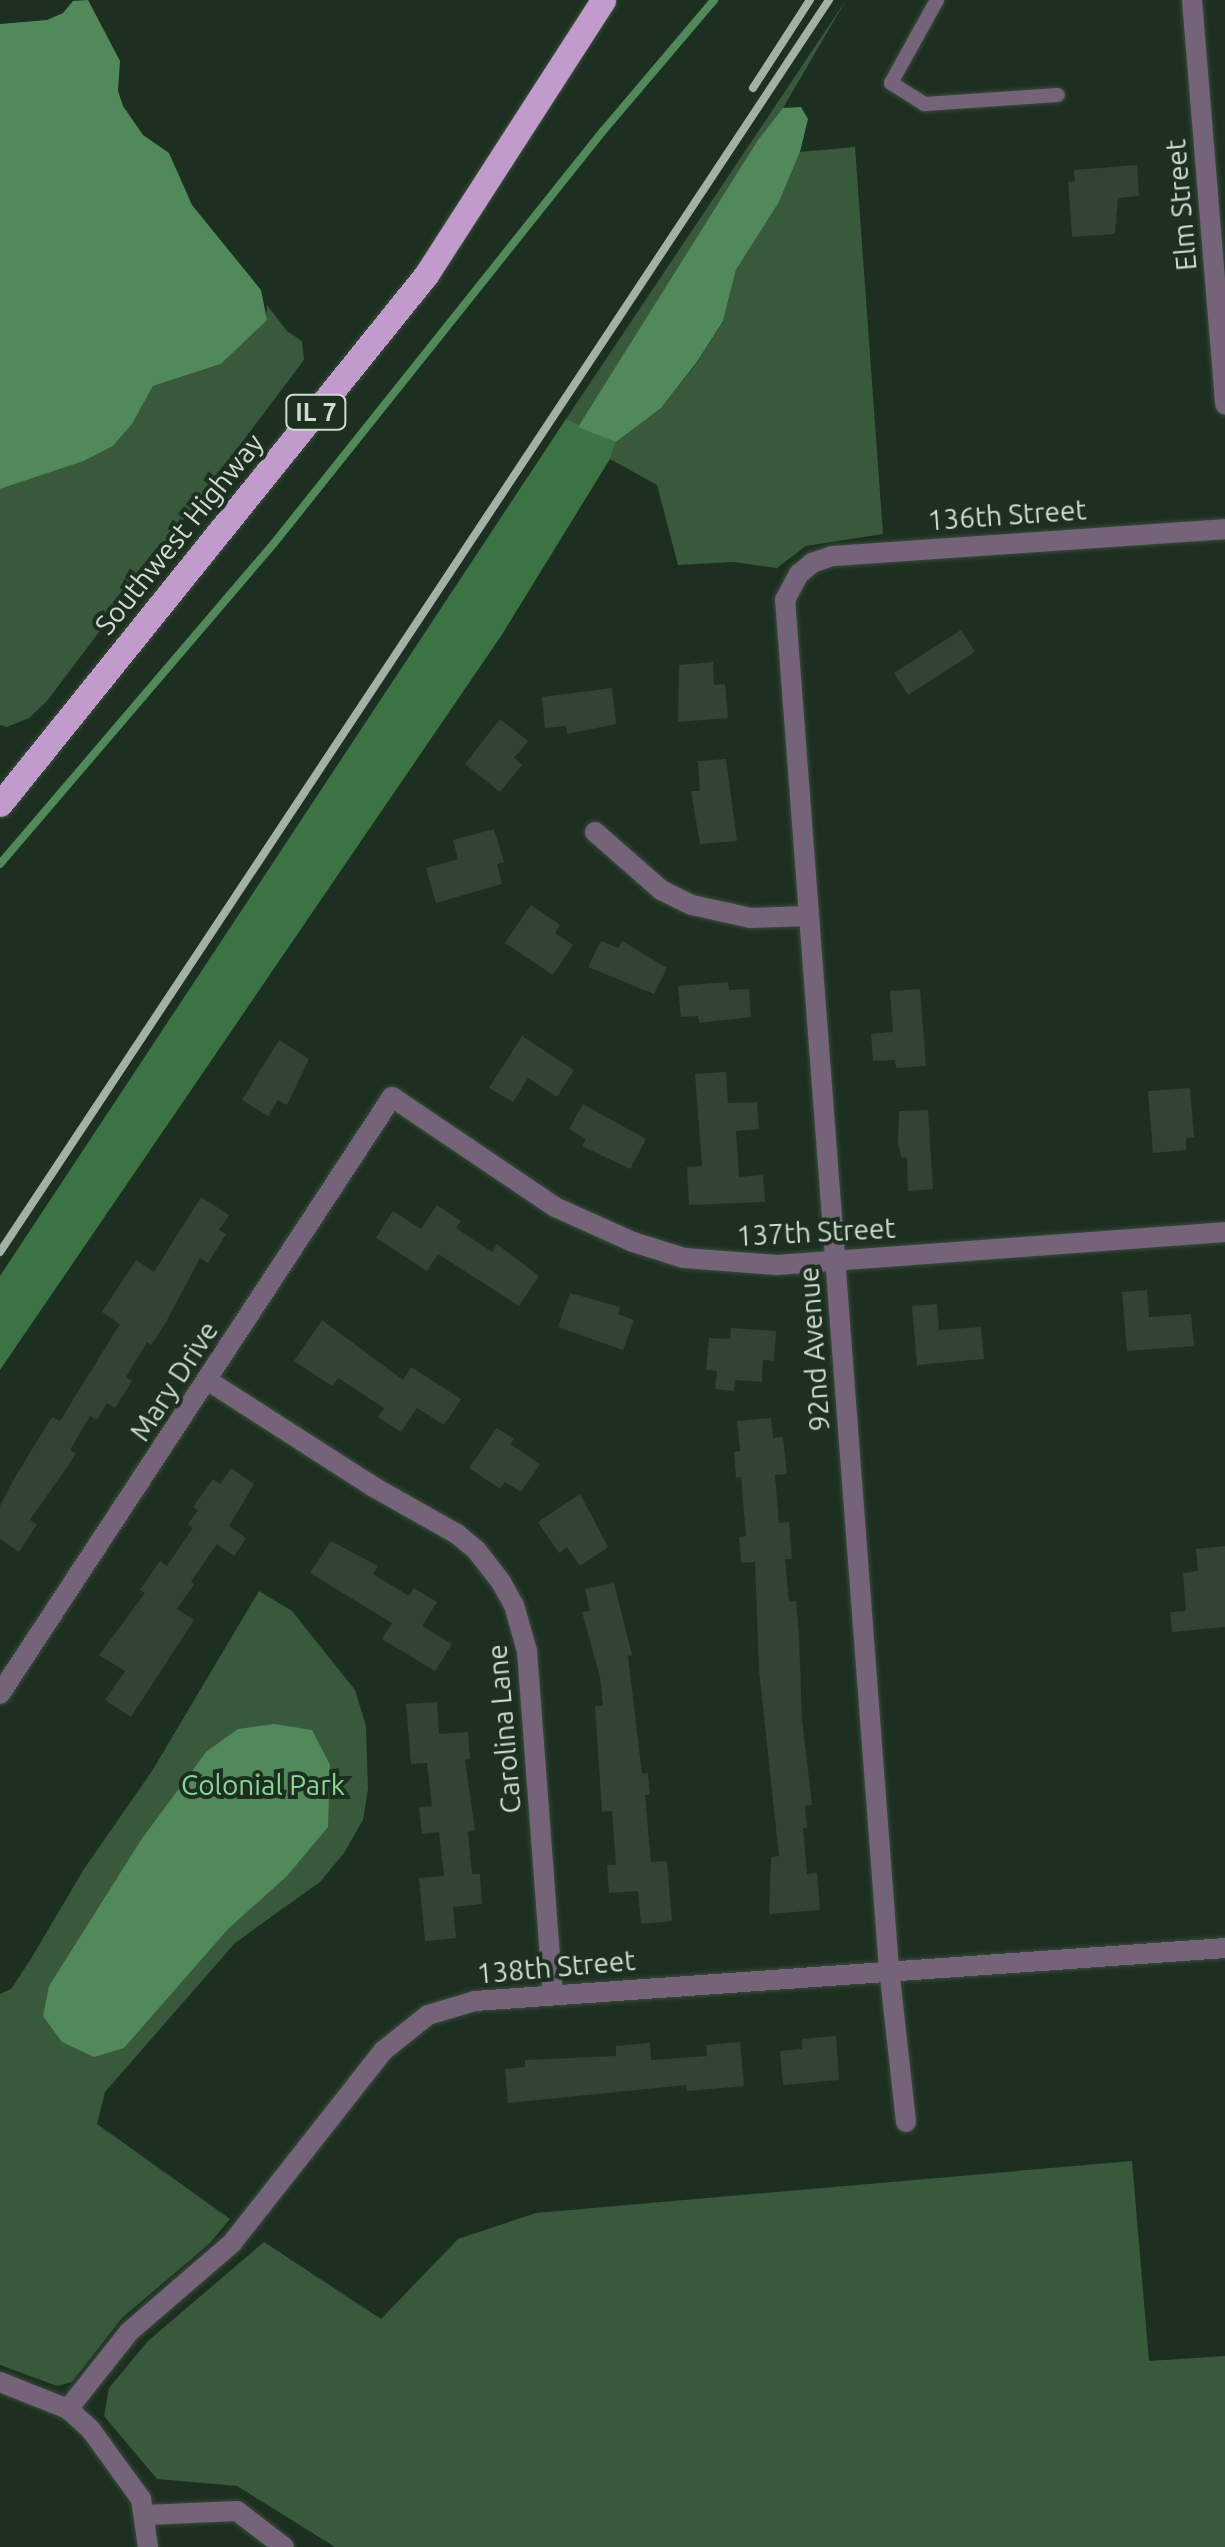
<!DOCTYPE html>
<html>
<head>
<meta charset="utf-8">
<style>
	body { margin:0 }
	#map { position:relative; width:1225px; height:2547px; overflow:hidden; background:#1d2f20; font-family:Ubuntu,sans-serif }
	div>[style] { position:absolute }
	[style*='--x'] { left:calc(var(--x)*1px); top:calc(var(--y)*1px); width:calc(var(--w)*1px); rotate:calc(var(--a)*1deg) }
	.green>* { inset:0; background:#39593d }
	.forest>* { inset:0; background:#3b7345 }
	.water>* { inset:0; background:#51895a }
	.stream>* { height:8px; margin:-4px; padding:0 4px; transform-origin:4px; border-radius:4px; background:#51895a }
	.building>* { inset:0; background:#314433 }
	.roads { filter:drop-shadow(0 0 2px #394b3c) drop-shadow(0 0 2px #394b3c) }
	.lane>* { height:14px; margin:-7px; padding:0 7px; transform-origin:7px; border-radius:7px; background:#75637a }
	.street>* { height:20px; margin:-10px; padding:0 10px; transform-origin:10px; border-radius:10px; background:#75637a }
	.primary>* { height:25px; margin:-12.5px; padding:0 12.5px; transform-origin:12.5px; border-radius:12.5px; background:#c09bcb }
	.rail>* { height:8px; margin:-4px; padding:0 4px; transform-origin:4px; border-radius:4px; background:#a3b1a5 }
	span { translate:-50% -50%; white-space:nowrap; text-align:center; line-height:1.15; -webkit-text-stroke:8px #1d2f20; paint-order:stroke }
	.shield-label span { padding:2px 8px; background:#1d2f20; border:2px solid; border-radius:8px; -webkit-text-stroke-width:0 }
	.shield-label { font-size:25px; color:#cfdbd0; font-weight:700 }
	.street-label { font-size:28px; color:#cfdbd0 }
	.park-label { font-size:28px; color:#88d793 }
</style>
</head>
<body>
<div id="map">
	<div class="green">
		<i style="clip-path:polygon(846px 0,783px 108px,578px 427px,566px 419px)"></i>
		<i style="clip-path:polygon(855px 147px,883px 534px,806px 546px,777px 568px,733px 562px,678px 565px,657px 485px,610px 459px,616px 442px,661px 408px,697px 363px,723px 321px,736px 270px,779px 202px,800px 152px)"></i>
		<i style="clip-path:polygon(267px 305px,287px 331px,302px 341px,304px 360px,47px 701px,29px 718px,7px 727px,0 725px,0 489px,84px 461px,113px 446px,132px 424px,153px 386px,221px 364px,266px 320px)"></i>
		<i style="clip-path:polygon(259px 1591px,292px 1611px,355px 1690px,366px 1726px,368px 1789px,363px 1820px,344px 1853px,320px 1882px,235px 1943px,105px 2092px,97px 2124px,230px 2219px,209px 2244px,122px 2318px,72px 2382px,57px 2386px,0 2365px,0 1994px,11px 1989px,29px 1962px,84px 1869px,152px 1771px)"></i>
		<i style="clip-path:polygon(1132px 2161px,1149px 2361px,1225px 2356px,1225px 2547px,335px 2547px,237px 2486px,157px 2479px,104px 2416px,109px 2388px,148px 2341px,264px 2242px,381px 2319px,458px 2239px,536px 2213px)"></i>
	</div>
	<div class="forest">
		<i style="clip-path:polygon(566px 419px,616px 442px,610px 459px,501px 636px,0 1370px,0 1276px)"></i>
	</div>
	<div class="water">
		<i style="clip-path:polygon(88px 0,120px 61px,118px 91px,123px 106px,143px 135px,169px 153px,192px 205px,261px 290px,267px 320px,221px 364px,153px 386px,132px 424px,113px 446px,84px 461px,0 489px,0 24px,47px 20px,63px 13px,73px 1px)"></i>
		<i style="clip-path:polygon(801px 107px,808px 119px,800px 152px,779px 202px,736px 270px,723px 321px,697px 362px,661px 408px,616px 442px,578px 427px,758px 140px,783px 108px)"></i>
		<i style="clip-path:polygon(274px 1724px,312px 1730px,330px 1765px,328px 1827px,287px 1876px,228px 1929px,124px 2048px,94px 2057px,62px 2042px,43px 2016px,49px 1986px,141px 1840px,206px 1752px,238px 1729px)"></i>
	</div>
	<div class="stream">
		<i style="--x:0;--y:864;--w:423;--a:-49.5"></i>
		<i style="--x:275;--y:542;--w:526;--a:-51.41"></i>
		<i style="--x:603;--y:131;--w:172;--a:-49.7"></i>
	</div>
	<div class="building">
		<i style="clip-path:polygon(1137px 165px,1139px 196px,1118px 198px,1115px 234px,1072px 237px,1068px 182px,1075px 181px,1074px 170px)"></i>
		<i style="clip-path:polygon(961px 630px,975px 652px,908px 695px,894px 673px)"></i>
		<i style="clip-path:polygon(713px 662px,714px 685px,725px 684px,728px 718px,678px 722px,679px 665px)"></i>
		<i style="clip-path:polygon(612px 688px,616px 724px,567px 734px,566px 726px,545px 728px,542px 697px)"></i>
		<i style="clip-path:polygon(500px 719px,528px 741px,514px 758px,522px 765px,500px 792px,465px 764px)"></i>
		<i style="clip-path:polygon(726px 759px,737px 841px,700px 844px,691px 791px,700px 791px,698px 761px)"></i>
		<i style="clip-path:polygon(494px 829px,504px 862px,497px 864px,502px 884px,436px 903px,426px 868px,458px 859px,453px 840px)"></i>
		<i style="clip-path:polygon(531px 905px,560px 925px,555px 933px,573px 945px,553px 975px,505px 943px)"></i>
		<i style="clip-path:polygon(601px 941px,618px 948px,622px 941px,667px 968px,654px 994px,588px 967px)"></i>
		<i style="clip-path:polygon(728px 982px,729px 990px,749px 989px,751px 1017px,699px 1023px,698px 1016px,681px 1017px,678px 986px)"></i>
		<i style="clip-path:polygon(920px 989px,926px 1066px,896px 1068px,895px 1060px,873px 1061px,871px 1034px,893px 1032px,890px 991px)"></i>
		<i style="clip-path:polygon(522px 1036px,574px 1070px,557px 1097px,528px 1078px,513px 1102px,489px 1088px)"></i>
		<i style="clip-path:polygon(279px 1040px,309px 1059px,287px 1105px,278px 1100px,268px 1116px,242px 1100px)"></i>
		<i style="clip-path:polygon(726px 1072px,728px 1103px,757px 1102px,759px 1129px,736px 1131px,739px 1177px,763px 1175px,765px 1202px,689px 1205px,687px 1167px,702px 1166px,695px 1074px)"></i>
		<i style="clip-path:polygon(1190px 1088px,1194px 1137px,1186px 1138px,1186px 1150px,1153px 1153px,1148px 1091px)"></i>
		<i style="clip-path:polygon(583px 1104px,646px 1139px,630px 1169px,582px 1146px,586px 1139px,569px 1129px)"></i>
		<i style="clip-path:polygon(928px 1110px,933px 1189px,908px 1191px,907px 1157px,902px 1158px,898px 1145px,899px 1111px)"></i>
		<i style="clip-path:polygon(201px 1197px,229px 1215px,219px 1230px,226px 1234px,208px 1263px,200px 1258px,166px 1322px,151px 1345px,147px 1342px,126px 1377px,132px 1381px,115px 1408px,107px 1403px,97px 1420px,90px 1416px,70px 1450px,76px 1454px,30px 1520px,37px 1524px,19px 1552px,0 1539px,0 1506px,15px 1477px,52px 1417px,60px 1421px,120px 1324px,102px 1312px,136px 1260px,154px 1272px)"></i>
		<i style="clip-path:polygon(437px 1205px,461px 1221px,456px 1228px,492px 1252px,497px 1244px,539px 1276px,519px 1306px,438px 1254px,427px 1271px,376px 1238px,393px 1211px,421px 1229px)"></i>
		<i style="clip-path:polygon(1147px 1290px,1149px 1317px,1191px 1314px,1194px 1346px,1127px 1351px,1122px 1292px)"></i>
		<i style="clip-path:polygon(570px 1293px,620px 1307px,618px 1314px,634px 1320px,623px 1350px,558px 1327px)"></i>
		<i style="clip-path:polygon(937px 1304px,939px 1330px,981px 1327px,984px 1359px,917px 1365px,912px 1306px)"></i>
		<i style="clip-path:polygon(322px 1320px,403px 1380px,411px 1367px,461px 1399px,444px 1425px,417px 1408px,401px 1432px,378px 1417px,384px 1408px,338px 1378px,332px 1386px,294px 1361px)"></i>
		<i style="clip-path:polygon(731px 1328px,776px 1331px,774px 1361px,763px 1360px,762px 1382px,735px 1380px,734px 1391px,715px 1389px,717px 1371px,706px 1370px,709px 1338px,730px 1339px)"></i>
		<i style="clip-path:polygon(771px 1418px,773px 1438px,783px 1437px,787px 1474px,775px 1475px,779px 1523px,789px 1522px,792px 1559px,785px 1559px,789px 1602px,796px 1601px,799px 1635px,802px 1719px,812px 1805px,805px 1806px,807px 1828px,803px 1828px,807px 1874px,817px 1873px,820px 1910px,769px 1914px,771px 1857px,779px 1856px,759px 1670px,755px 1562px,741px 1563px,739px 1537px,746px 1536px,741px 1477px,736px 1478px,734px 1452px,740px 1451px,737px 1421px)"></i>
		<i style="clip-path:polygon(497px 1428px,514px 1439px,510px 1444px,540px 1464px,521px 1492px,505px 1482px,500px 1489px,469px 1468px)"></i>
		<i style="clip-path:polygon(231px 1468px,254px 1484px,229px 1526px,246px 1538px,234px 1556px,217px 1544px,191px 1582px,194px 1584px,177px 1609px,194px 1620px,131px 1717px,105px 1700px,125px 1671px,99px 1655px,145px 1593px,140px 1590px,160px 1561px,167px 1566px,193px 1528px,188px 1524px,198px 1510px,193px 1507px,213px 1479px,220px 1484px)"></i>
		<i style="clip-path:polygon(580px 1494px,608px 1547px,580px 1566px,567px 1547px,559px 1553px,538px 1522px)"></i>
		<i style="clip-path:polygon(331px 1541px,378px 1566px,373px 1574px,409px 1596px,414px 1588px,437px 1602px,422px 1626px,452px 1644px,435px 1671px,382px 1639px,392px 1623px,310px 1573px)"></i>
		<i style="clip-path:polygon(1225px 1546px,1225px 1627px,1172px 1632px,1170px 1612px,1186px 1611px,1183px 1573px,1198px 1571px,1196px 1549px)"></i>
		<i style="clip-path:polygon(614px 1583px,632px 1655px,628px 1656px,642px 1774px,648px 1773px,650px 1795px,645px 1795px,651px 1862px,667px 1861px,672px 1921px,641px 1924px,638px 1891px,609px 1893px,607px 1865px,616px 1865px,612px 1811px,602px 1812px,595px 1706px,603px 1706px,600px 1677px,582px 1612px,590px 1611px,585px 1589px)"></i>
		<i style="clip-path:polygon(437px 1702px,439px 1734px,468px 1732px,470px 1759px,465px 1760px,475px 1830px,468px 1832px,472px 1874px,480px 1874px,482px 1904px,453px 1907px,456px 1938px,425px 1941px,419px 1878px,444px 1876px,439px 1832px,422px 1834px,419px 1807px,432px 1806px,427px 1763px,411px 1764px,406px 1704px)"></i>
		<i style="clip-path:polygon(836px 2036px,839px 2080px,783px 2085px,780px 2051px,802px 2049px,802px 2039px)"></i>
		<i style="clip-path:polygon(740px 2042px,744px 2086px,687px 2091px,686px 2085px,508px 2103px,505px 2069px,525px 2067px,525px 2060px,616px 2056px,616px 2046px,650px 2043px,651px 2060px,707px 2056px,706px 2045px)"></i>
	</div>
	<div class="roads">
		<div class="lane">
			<i style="--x:937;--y:0;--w:95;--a:119"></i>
			<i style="--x:891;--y:83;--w:40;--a:32"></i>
			<i style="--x:925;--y:104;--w:133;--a:-3.9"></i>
		</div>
		<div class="street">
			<i style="--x:1192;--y:0;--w:406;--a:85.3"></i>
			<i style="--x:595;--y:832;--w:88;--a:41.3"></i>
			<i style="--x:661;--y:890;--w:34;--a:26"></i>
			<i style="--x:692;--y:905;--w:60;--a:12.4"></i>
			<i style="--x:751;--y:918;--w:56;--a:-2"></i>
			<i style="--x:207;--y:1380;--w:196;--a:32.7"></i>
			<i style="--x:372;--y:1486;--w:98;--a:29.5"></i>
			<i style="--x:457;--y:1534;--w:26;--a:40"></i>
			<i style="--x:477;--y:1551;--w:39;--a:52"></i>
			<i style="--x:501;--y:1582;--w:26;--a:61"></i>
			<i style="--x:514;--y:1605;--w:48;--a:74.2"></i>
			<i style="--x:527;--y:1651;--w:345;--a:85.7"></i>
			<i style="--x:0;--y:1694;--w:714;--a:-56.71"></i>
			<i style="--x:392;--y:1097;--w:197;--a:34"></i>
			<i style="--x:555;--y:1207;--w:85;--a:24.2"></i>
			<i style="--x:633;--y:1242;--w:53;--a:17.4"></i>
			<i style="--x:684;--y:1258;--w:93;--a:4.3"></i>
			<i style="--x:777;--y:1265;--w:449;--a:-4.2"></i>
			<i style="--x:906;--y:2122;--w:154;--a:-96.3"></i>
			<i style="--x:889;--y:1969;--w:1373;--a:-94.34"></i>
			<i style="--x:785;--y:600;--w:30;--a:-62"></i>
			<i style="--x:799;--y:574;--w:17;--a:-40"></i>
			<i style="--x:812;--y:563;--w:21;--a:-19"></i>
			<i style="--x:832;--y:556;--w:394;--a:-3.9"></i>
			<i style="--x:0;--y:2382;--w:73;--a:21.7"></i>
			<i style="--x:68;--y:2409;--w:31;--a:42"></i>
			<i style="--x:91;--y:2430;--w:85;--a:54.1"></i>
			<i style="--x:141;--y:2499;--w:49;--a:81.7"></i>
			<i style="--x:68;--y:2409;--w:98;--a:-51.6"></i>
			<i style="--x:129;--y:2332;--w:136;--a:-40.8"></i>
			<i style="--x:232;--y:2243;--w:244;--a:-51.8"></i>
			<i style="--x:383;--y:2051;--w:58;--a:-38.7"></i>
			<i style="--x:428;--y:2015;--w:49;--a:-16.6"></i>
			<i style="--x:475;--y:2001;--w:752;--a:-4.04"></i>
			<i style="--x:146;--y:2515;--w:91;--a:-2.5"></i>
			<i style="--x:237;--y:2511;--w:59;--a:37.5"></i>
		</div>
		<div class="primary">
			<i style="--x:0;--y:804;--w:679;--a:-51.16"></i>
			<i style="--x:426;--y:275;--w:327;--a:-57.2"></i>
		</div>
	</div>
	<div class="rail">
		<i style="--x:753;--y:88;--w:105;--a:-57.1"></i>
		<i style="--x:0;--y:1252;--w:1502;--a:-56.49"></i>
	</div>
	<div class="shield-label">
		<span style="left:316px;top:412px">IL 7</span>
	</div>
	<div class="street-label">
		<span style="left:1181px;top:205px;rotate:-95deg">Elm Street</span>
		<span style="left:1007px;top:515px;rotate:-4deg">136th Street</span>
		<span style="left:179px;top:534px;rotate:-51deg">Southwest Highway</span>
		<span style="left:816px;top:1232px;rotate:-3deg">137th Street</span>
		<span style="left:814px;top:1349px;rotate:-94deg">92nd Avenue</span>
		<span style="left:174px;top:1381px;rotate:-57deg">Mary Drive</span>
		<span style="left:504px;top:1729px;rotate:-95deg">Carolina Lane</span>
		<span style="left:556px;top:1967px;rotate:-5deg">138th Street</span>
	</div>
	<div class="park-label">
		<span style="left:263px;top:1785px">Colonial Park</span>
	</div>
</div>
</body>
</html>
